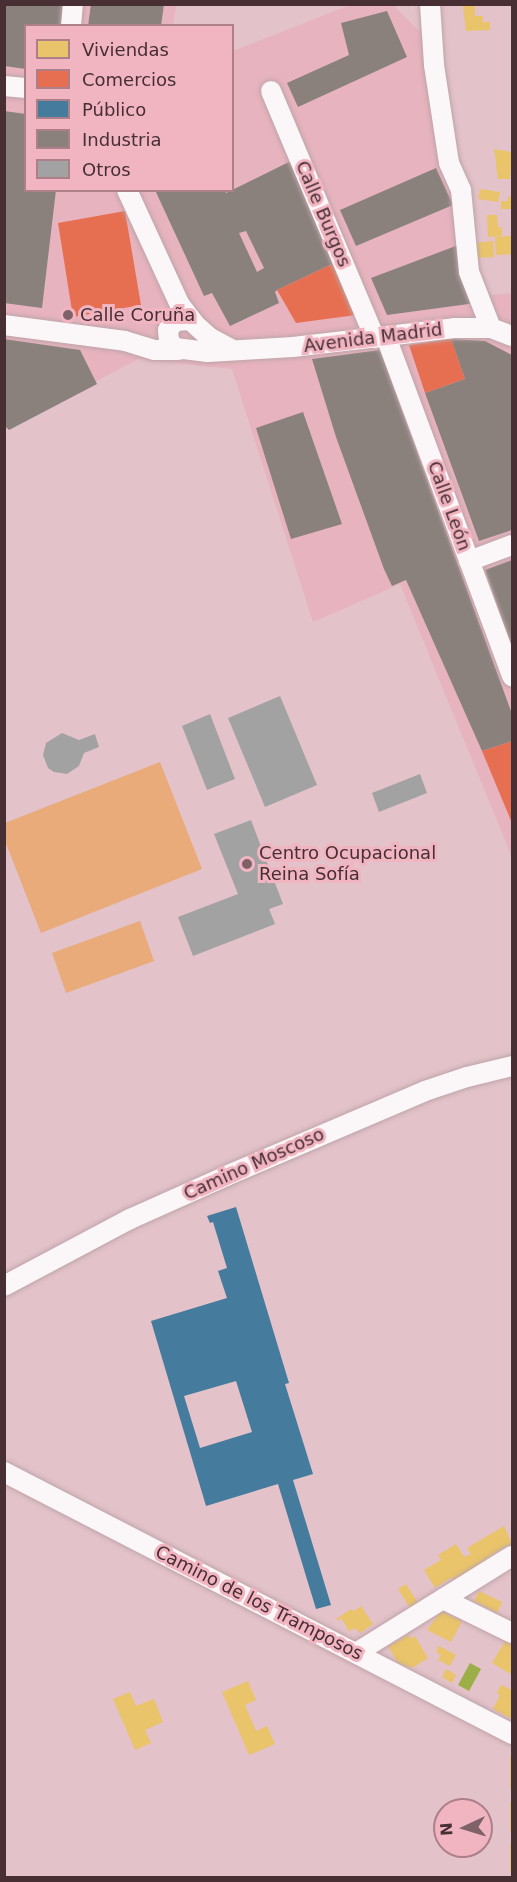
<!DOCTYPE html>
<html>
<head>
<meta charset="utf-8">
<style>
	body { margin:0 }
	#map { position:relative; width:517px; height:1882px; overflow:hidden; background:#e3c2c9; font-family:"DejaVu Sans",sans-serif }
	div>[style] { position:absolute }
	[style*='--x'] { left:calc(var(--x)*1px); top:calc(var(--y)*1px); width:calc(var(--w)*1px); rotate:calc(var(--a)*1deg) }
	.built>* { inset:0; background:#e7b3be }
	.green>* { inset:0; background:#e8ab79 }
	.water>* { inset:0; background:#9cae48 }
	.homes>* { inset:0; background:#e9c46a }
	.shops>* { inset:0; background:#e76f51 }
	.public>* { inset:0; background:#457b9d }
	.industry>* { inset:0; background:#8a817c }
	.building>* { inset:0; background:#a3a2a3 }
	.roads { filter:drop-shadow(0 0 2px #bda4a9) drop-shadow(0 0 2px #bda4a9) }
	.minor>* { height:20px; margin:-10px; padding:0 10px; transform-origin:10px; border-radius:10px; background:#fbf6f7 }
	.dots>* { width:16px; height:16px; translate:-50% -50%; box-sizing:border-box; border:3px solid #f1b4c1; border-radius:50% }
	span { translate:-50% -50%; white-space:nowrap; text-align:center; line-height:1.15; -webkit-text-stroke:6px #f1b4c1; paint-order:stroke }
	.street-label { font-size:18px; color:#472f34 }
	.poi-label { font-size:18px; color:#472f34 }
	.left { translate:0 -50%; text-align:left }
	.frame { position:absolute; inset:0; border:6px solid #472f34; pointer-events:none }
	.legend { position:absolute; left:24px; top:24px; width:210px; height:168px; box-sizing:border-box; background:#f1b4c1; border:2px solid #ad7f89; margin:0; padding:8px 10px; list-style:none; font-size:18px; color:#472f34 }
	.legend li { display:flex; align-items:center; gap:12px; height:30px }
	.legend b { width:30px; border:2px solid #ad7f89 }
	.north { position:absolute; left:433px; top:1798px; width:60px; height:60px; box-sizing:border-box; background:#f1b4c1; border:2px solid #ad7f89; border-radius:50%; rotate:266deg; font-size:16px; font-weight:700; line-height:24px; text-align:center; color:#472f34 }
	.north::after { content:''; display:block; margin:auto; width:21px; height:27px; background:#7e6268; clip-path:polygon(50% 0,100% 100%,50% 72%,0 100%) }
</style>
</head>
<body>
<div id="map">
	<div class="built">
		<i style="clip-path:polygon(5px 5px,176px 5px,173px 25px,26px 26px,26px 190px,232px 190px,233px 51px,350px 5px,393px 5px,429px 41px,483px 296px,512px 293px,512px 857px,400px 584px,313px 622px,232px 369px,138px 359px,5px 430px)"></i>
	</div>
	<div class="green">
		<i style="clip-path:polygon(160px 762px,202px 869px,41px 933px,5px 841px,5px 823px)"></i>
		<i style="clip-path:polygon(140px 921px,154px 961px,66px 993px,52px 953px)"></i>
	</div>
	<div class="water">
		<i style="clip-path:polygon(470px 1663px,481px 1669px,469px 1691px,458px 1685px)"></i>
	</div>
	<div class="homes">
		<i style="clip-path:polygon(463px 6px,475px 6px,475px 16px,483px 16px,483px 22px,490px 22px,490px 30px,466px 31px)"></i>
		<i style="clip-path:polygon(494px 149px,512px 152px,510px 179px,498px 179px)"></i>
		<i style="clip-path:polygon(480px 189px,500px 192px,498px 202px,478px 199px)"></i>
		<i style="clip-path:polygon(508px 197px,512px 197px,512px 209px,501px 209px,501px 201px,508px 201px)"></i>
		<i style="clip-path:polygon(487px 215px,497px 215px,498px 228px,502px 227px,502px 236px,488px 237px)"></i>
		<i style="clip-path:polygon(512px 236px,512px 254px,496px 255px,495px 237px)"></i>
		<i style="clip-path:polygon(493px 241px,494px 257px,476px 258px,475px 243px)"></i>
		<i style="clip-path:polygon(504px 1526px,512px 1544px,508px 1547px,507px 1545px,454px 1580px,452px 1577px,435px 1588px,424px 1570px,441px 1560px,438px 1555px,456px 1544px,464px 1557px,471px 1554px,467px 1548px)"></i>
		<i style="clip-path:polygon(406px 1584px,418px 1603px,410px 1608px,398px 1589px)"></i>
		<i style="clip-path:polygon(479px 1591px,502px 1602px,497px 1613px,474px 1601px)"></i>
		<i style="clip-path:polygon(361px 1606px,373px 1624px,360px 1633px,355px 1628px,349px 1631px,341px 1618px,338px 1621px,336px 1619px,351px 1609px,354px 1611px)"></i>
		<i style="clip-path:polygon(441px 1611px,462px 1621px,451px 1642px,427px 1630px)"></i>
		<i style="clip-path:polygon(409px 1635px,411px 1639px,415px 1636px,428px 1658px,412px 1668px,398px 1663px,388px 1646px)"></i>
		<i style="clip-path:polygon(505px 1641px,512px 1645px,511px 1674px,492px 1663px)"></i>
		<i style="clip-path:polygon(439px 1646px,456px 1655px,450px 1666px,438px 1660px,441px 1655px,436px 1652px)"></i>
		<i style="clip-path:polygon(446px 1669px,456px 1675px,452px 1683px,442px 1677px)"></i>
		<i style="clip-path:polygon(248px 1681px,256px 1700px,245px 1705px,256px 1731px,267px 1726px,275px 1744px,249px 1755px,222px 1692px)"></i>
		<i style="clip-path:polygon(501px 1685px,512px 1690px,512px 1719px,493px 1709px,500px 1695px,497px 1693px)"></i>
		<i style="clip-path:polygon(130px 1692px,136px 1706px,154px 1699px,163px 1722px,145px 1730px,151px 1743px,135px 1750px,113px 1699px)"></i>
		<i style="clip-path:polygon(510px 1756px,512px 1756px,512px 1789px,510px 1789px)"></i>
		<i style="clip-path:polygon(510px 1802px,512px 1802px,512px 1831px,510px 1831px)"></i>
		<i style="clip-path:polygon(510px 1843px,512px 1843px,512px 1872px,510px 1872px)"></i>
	</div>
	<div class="shops">
		<i style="clip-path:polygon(125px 211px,141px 305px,73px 317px,58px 223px)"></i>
		<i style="clip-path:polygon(334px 263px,356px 315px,296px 323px,277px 290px)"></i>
		<i style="clip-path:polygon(451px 339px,465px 379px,425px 393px,409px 345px)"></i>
		<i style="clip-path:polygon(512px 741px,512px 823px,482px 751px)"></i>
	</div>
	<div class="public">
		<i style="clip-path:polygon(evenodd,236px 1207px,289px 1383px,285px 1384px,313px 1474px,293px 1480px,331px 1605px,316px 1609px,278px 1484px,206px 1506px,151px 1321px,227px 1298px,218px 1271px,227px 1268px,213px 1222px,210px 1223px,207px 1216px,236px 1207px,236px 1381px,252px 1432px,200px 1448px,184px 1396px,236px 1381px)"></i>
	</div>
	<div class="industry">
		<i style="clip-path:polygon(4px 4px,65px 4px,61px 26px,26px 26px,26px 69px,4px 66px)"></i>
		<i style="clip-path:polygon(91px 4px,164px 4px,161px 26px,88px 26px)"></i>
		<i style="clip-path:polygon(387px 11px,407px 57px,298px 107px,287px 83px,349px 55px,341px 23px)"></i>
		<i style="clip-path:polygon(4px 111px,26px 114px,26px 190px,56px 190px,42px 308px,4px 303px)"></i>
		<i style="clip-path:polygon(evenodd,291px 161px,334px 263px,277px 290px,275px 292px,279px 303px,230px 326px,212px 293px,204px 296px,155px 190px,225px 190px,226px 193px,291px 161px,246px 231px,264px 268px,257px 272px,239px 233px,246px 231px)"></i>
		<i style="clip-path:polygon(436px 168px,453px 205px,356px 246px,340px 210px)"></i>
		<i style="clip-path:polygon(461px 244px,476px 303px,387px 315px,371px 278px)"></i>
		<i style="clip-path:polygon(4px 339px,80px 350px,97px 384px,9px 430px,4px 425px)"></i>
		<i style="clip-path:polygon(451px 339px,485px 341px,512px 355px,512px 530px,479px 541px,425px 393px,465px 379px)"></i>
		<i style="clip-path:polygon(380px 350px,512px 714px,512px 741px,482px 751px,406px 580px,392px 586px,384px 569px,336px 437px,312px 359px)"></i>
		<i style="clip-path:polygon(303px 412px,342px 524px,291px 539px,256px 428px)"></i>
		<i style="clip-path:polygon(512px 560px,512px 647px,485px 570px)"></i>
	</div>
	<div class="building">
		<i style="clip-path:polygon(280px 696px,317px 785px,265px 807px,228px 718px)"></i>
		<i style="clip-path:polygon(210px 714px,235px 779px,207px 790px,182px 726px)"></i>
		<i style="clip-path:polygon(62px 733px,79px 740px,95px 734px,99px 747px,84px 753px,79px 766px,67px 774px,54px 772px,48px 768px,43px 755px,46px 743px)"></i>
		<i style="clip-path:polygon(420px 774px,427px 793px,379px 812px,372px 793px)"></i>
		<i style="clip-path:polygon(251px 820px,283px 904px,269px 909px,275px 924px,193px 956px,178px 917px,238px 894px,214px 834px)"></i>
	</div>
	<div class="roads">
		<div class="minor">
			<i style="--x:430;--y:4;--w:61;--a:86.2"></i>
			<i style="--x:434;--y:65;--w:99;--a:81.3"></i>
			<i style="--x:449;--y:163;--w:30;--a:66"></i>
			<i style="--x:461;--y:190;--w:82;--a:84.4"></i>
			<i style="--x:469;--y:272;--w:60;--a:68.6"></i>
			<i style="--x:71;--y:26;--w:22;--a:-85"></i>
			<i style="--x:4;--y:86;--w:22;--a:5"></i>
			<i style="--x:271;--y:91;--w:268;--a:67.2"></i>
			<i style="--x:127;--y:190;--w:127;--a:65.3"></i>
			<i style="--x:180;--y:305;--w:23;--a:52"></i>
			<i style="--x:4;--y:325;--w:122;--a:7.5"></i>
			<i style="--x:125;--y:341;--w:31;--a:17"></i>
			<i style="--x:155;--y:350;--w:24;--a:0"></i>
			<i style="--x:386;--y:337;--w:362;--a:69.6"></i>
			<i style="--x:233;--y:350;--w:26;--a:-152"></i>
			<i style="--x:210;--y:338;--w:27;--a:-138"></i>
			<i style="--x:190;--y:320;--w:15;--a:176"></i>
			<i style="--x:175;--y:321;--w:11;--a:128"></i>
			<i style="--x:168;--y:330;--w:11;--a:85"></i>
			<i style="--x:169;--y:341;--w:9;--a:49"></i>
			<i style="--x:175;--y:348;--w:33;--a:7"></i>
			<i style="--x:208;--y:352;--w:85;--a:-3.4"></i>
			<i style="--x:293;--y:347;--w:162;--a:-6.7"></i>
			<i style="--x:454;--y:328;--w:37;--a:0"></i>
			<i style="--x:491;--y:328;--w:22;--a:21"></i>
			<i style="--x:469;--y:561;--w:46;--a:-20.4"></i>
			<i style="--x:4;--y:1286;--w:143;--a:-28"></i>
			<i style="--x:130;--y:1219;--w:105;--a:-24.1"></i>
			<i style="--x:226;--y:1176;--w:216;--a:-23.1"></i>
			<i style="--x:425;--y:1091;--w:44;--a:-18.4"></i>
			<i style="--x:467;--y:1077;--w:46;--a:-13.7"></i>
			<i style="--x:4;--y:1472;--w:572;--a:27.28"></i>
			<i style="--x:443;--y:1599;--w:77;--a:26.2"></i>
			<i style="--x:356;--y:1653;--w:184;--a:-31.9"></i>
		</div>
	</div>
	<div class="dots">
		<i style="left:68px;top:315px;background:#7e6268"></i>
		<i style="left:247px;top:864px;background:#7e6268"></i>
	</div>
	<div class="street-label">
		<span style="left:323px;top:214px;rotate:67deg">Calle Burgos</span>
		<span style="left:373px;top:338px;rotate:-7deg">Avenida Madrid</span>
		<span style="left:449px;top:506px;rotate:70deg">Calle León</span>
		<span style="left:254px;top:1164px;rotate:-24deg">Camino Moscoso</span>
		<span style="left:259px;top:1603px;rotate:27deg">Camino de los Tramposos</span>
	</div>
	<div class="poi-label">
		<span class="left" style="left:80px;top:315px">Calle Coruña</span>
		<span class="left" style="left:259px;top:864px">Centro Ocupacional<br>Reina Sofía</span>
	</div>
	<div class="frame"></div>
	<ul class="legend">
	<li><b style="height:16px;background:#e9c46a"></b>Viviendas</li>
	<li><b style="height:16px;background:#e76f51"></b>Comercios</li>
	<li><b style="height:16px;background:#457b9d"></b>Público</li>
	<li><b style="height:16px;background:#8a817c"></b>Industria</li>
	<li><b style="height:16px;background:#a3a2a3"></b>Otros</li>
	</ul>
	<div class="north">N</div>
</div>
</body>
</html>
